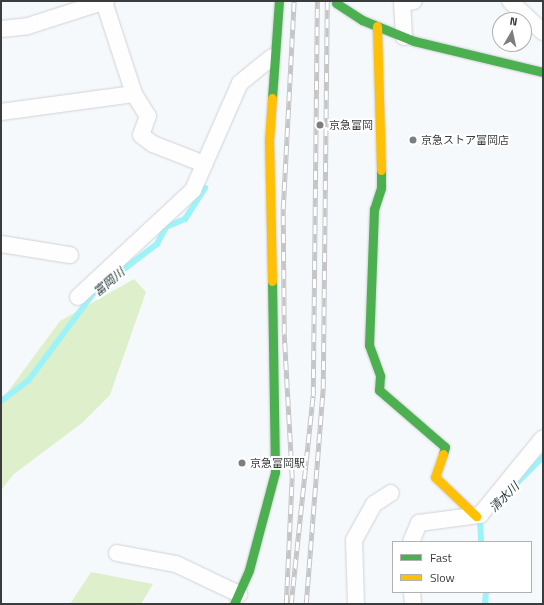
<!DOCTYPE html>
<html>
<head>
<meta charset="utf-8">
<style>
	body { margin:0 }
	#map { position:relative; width:544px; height:605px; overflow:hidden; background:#f6f9fc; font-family:"Titillium Web","Noto Sans JP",sans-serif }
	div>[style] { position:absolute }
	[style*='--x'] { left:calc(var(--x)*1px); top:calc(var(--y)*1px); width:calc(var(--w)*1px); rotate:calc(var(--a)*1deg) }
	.green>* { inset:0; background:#deefcb }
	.stream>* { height:6px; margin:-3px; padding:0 3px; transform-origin:3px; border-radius:3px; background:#9ef3f9 }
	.roads { filter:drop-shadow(0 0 1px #d0d2d5) drop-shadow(0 0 1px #d0d2d5) }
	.street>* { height:16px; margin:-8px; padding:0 8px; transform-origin:8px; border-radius:8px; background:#fefeff }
	.fast>* { height:9px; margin:-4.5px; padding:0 4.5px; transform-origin:4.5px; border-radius:4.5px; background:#4caf50 }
	.slow>* { height:9px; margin:-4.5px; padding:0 4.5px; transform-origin:4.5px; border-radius:4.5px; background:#ffc107 }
	.rail>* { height:4.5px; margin-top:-2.25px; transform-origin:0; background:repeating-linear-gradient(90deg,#fff 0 9px,#c5c5c6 0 18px); box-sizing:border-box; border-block:1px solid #c5c5c6 }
	.dots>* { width:11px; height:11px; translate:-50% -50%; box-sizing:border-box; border:2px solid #fff; border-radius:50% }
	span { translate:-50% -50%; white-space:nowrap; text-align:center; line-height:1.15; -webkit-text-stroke:4px #fff; paint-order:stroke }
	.poi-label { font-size:11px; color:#3a3c3e }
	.left { translate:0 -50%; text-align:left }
	.water-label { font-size:12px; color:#1d3334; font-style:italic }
	.frame { position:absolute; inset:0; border:2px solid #3a3c3e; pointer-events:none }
	.legend { position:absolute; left:392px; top:541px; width:140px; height:52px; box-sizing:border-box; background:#fff; border:1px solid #b0b1b2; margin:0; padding:5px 7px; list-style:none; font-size:12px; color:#3a3c3e }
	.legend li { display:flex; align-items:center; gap:8px; height:20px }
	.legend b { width:20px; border:1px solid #b0b1b2 }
	.north { position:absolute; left:492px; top:12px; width:40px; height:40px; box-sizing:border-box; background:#fff; border:1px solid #b0b1b2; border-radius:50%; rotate:9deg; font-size:11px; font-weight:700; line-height:16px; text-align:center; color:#3a3c3e }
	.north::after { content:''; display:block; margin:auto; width:14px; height:18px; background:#7c7e80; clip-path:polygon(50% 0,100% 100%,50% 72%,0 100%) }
</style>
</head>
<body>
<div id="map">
	<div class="green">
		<i style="clip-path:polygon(134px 279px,146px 292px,110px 395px,82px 423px,14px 474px,1px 490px,1px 401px,60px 321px)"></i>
		<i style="clip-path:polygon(91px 572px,153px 584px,141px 604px,70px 604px)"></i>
	</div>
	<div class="stream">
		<i style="--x:1;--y:401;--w:34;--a:-37"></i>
		<i style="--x:28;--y:381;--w:112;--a:-53.3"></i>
		<i style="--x:95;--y:291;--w:78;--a:-37.2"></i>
		<i style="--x:157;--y:244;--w:19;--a:-62"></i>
		<i style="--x:166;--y:227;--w:21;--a:-23"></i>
		<i style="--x:185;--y:219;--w:37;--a:-57"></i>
		<i style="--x:509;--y:491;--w:48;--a:-45"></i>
		<i style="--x:480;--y:520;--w:22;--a:87"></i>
		<i style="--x:485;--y:604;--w:12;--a:-85"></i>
	</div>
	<div class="roads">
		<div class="street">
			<i style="--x:510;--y:1;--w:45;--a:43.2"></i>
			<i style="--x:104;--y:2;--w:97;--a:71.9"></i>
			<i style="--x:1;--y:29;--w:27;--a:-6"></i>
			<i style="--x:28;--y:26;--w:82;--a:-17.8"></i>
			<i style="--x:404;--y:37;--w:33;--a:-93"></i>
			<i style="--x:402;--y:4;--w:12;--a:-14"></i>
			<i style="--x:1;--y:112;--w:134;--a:-7.7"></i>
			<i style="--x:134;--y:94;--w:26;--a:58"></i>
			<i style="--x:148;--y:116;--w:20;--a:110"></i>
			<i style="--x:141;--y:135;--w:15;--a:37"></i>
			<i style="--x:153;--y:144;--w:55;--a:21.4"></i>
			<i style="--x:1;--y:244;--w:70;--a:9.1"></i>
			<i style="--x:78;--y:297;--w:157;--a:-42.9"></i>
			<i style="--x:193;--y:190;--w:117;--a:-66.3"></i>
			<i style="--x:240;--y:83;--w:41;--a:-39.1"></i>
			<i style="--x:411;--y:542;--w:21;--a:-67"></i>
			<i style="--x:419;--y:523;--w:62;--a:-7.5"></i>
			<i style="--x:480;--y:515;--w:99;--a:-50.7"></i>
			<i style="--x:117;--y:553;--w:60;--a:10.6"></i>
			<i style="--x:176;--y:564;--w:70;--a:25.5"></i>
			<i style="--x:412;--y:592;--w:12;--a:85"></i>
			<i style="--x:356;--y:604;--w:64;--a:-91.8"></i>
			<i style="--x:354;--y:540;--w:41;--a:-60.9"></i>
			<i style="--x:374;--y:504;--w:20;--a:-33"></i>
		</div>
		<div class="fast">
			<i style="--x:336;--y:3;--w:31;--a:33"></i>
			<i style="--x:362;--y:20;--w:56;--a:22"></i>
			<i style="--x:414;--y:41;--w:133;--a:13.5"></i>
			<i style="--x:272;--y:98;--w:97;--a:-85.9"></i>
			<i style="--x:381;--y:170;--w:18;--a:90"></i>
			<i style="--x:381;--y:188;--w:22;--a:108"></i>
			<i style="--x:374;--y:209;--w:136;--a:92.1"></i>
			<i style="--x:369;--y:345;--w:33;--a:70"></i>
			<i style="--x:380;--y:376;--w:14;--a:94"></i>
			<i style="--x:379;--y:390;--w:87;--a:40.8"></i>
			<i style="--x:445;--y:447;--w:7;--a:106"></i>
			<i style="--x:234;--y:604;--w:37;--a:-66"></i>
			<i style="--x:249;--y:570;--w:101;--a:-75.1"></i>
			<i style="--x:275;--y:472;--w:191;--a:-90.9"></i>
		</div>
		<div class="slow">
			<i style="--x:377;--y:26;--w:144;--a:88.4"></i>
			<i style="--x:272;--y:281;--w:140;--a:-91.2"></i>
			<i style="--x:269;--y:141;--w:43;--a:-86"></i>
			<i style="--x:443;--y:454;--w:24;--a:109"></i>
			<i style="--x:435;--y:477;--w:57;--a:43.6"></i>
		</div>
	</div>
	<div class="rail">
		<i style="--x:286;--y:604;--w:126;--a:-87.3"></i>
		<i style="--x:292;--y:478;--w:145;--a:-93.2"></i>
		<i style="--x:284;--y:333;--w:124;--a:-90.5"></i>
		<i style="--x:283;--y:209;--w:208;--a:-87"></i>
		<i style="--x:291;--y:604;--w:209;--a:-84"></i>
		<i style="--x:313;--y:396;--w:395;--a:-89.4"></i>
		<i style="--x:306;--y:604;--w:217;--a:-85.5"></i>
		<i style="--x:323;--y:388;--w:387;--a:-89.4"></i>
	</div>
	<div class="dots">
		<i style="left:320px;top:125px;background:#7c7e80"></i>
		<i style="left:413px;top:140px;background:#7c7e80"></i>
		<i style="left:242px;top:463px;background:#7c7e80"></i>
	</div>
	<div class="poi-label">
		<span class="left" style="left:329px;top:125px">京急富岡</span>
		<span class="left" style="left:421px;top:140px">京急ストア富岡店</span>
		<span class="left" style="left:250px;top:463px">京急富岡駅</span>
	</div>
	<div class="water-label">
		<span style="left:109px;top:282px;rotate:-40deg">富岡川</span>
		<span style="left:504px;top:497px;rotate:-45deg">清水川</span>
	</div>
	<div class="frame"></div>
	<ul class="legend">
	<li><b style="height:5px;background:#4caf50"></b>Fast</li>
	<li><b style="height:5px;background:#ffc107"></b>Slow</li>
	</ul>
	<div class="north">N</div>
</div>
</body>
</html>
